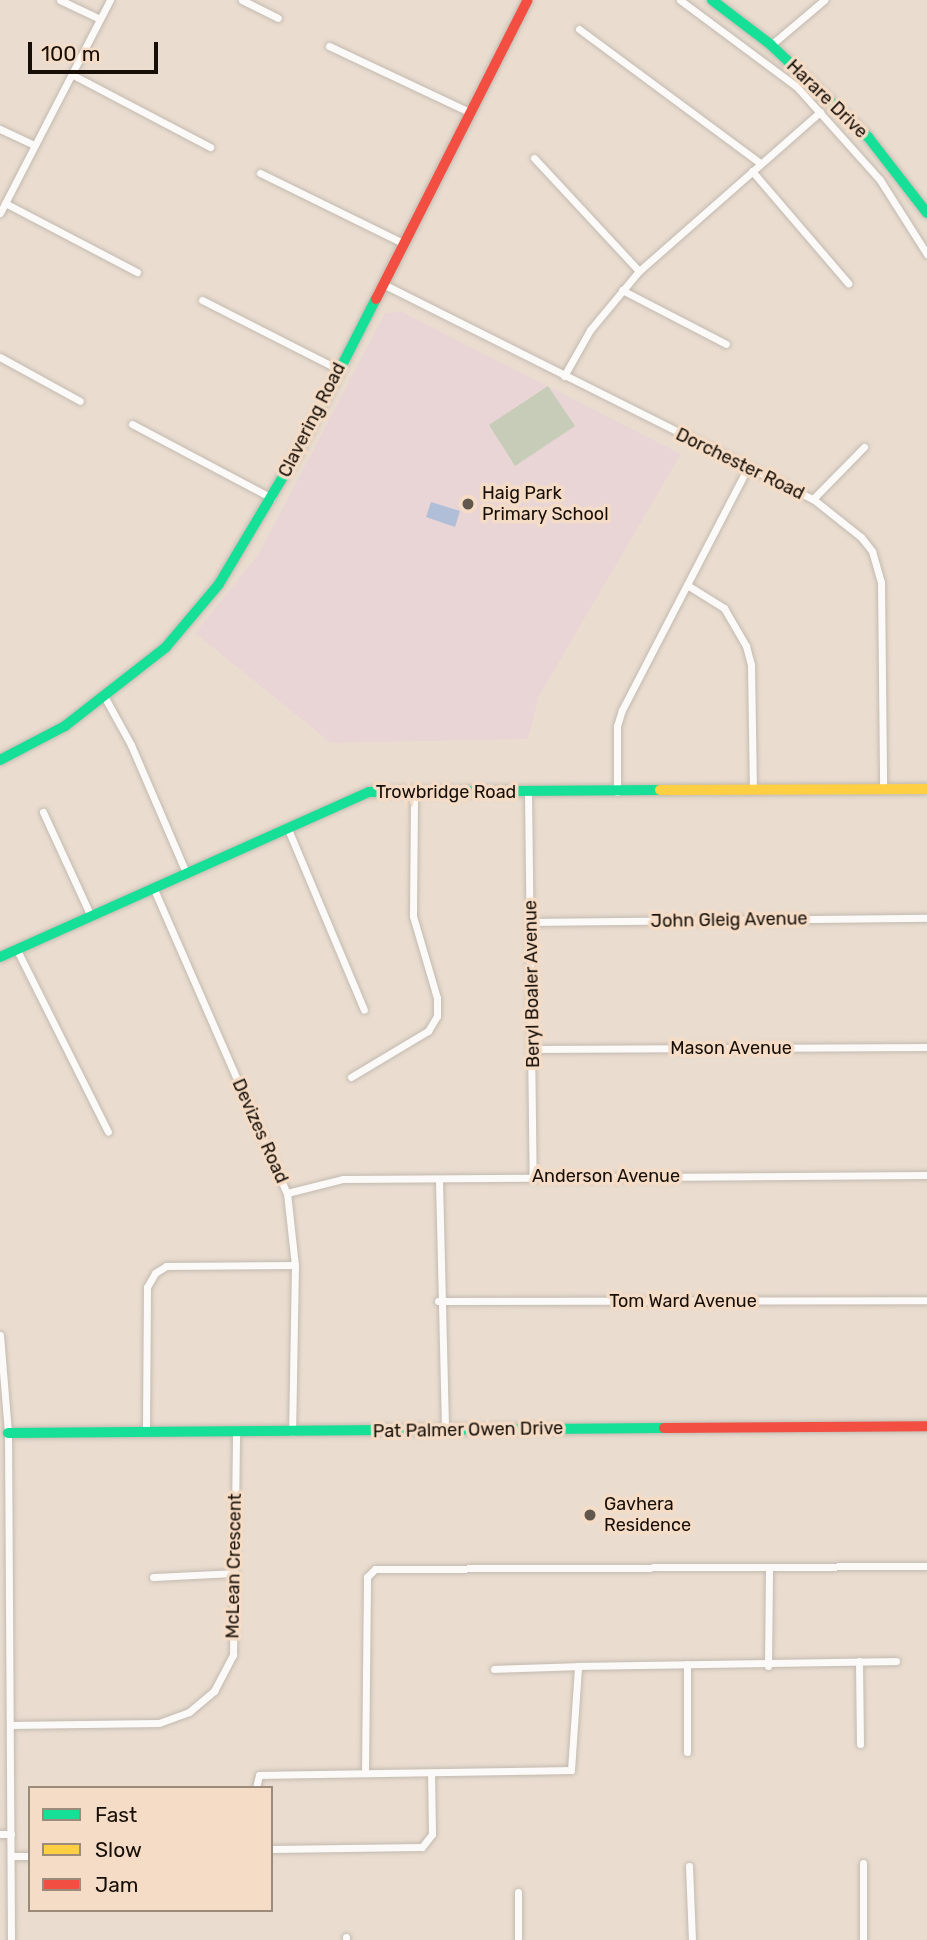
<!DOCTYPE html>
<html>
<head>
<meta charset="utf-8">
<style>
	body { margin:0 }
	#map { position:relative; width:927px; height:1940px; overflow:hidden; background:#eaddd0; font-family:Rubik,sans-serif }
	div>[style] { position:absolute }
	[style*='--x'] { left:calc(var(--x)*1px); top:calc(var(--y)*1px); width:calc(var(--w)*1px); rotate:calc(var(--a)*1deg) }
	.education>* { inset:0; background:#e9d5d5 }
	.green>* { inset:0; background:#c6ccb7 }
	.water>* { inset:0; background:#b1bed7 }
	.roads { filter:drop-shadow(0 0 2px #c3bab0) drop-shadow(0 0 2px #c3bab0) }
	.street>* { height:7px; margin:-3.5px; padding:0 3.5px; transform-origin:3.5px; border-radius:3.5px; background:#fcfaf8 }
	.fast>* { height:10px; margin:-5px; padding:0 5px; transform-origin:5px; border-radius:5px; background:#16e098 }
	.slow>* { height:10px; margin:-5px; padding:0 5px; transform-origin:5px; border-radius:5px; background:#ffcf43 }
	.jam>* { height:10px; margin:-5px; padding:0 5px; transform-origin:5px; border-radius:5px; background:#f24e42 }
	.dots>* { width:19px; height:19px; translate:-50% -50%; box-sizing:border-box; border:4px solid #f5dcc6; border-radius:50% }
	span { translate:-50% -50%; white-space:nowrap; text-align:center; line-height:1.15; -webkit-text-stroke:7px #f5dcc6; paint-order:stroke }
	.street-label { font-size:18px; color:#170f07 }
	.poi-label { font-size:18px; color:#170f07 }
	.left { translate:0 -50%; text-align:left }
	.legend { position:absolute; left:28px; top:1786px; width:245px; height:126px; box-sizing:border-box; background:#f5dcc6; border:2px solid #9c8a7a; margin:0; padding:9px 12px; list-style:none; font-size:21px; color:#170f07 }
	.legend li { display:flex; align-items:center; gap:14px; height:35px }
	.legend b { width:35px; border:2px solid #9c8a7a }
	.scale { position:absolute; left:28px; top:42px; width:130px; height:32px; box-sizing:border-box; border:4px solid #170f07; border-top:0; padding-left:9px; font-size:21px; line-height:24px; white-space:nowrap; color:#170f07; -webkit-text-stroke:5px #f5dcc6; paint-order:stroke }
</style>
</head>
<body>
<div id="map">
	<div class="education">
		<i style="clip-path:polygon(402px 312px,681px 454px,539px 696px,528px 739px,331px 743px,195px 633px,258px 555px,385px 313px)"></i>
	</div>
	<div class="green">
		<i style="clip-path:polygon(548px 386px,575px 426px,515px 466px,489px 425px)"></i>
	</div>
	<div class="water">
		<i style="clip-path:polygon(431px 502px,460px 511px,455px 527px,426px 517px)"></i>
	</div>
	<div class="roads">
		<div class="street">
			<i style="--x:60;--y:0;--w:44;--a:25.4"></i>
			<i style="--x:242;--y:0;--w:40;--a:26.6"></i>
			<i style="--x:680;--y:0;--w:144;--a:36.6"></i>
			<i style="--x:796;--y:86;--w:126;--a:48.2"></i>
			<i style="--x:880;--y:180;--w:88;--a:57.6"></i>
			<i style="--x:579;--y:29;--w:225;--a:36.5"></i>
			<i style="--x:771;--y:45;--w:70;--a:-40.3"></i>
			<i style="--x:329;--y:46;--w:155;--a:25.2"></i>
			<i style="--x:73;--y:75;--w:155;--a:27.7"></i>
			<i style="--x:0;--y:129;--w:38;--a:25"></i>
			<i style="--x:534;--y:158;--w:154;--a:47.1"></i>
			<i style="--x:752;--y:171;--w:148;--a:49.4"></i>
			<i style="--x:260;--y:173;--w:159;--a:26.1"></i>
			<i style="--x:5;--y:203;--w:149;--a:27.6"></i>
			<i style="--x:0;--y:213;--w:240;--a:-62.7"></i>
			<i style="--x:383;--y:284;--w:481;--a:26.6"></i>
			<i style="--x:813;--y:499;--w:61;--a:38.4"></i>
			<i style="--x:861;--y:537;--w:18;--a:52"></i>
			<i style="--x:872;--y:551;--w:32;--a:74"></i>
			<i style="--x:881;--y:582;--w:206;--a:89.4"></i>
			<i style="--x:622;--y:290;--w:117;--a:27.4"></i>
			<i style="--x:202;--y:300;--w:153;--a:26.9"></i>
			<i style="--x:0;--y:357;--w:91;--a:28.8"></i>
			<i style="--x:564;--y:376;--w:53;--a:-60.5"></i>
			<i style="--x:590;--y:330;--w:77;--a:-50.3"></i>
			<i style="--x:639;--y:271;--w:241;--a:-41.3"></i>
			<i style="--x:132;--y:424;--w:158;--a:27.9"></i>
			<i style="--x:813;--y:499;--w:73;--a:-45.6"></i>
			<i style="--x:687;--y:585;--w:44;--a:31.9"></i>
			<i style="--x:724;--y:608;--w:44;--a:59.9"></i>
			<i style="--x:746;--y:646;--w:20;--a:75"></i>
			<i style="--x:751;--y:665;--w:123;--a:89.1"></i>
			<i style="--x:104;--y:696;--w:56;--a:61.1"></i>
			<i style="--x:131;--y:745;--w:139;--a:66.7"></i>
			<i style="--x:528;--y:792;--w:385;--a:89.3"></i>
			<i style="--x:617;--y:792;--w:66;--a:-90"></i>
			<i style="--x:617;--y:726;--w:17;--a:-73"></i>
			<i style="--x:622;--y:710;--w:271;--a:-62.6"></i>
			<i style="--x:43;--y:812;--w:112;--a:65.3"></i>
			<i style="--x:288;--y:829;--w:196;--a:67.2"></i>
			<i style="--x:153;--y:887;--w:334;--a:66.4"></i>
			<i style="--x:287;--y:1193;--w:72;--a:83.7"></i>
			<i style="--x:295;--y:1265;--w:167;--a:91"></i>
			<i style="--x:530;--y:922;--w:397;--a:-0.6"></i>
			<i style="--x:17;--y:950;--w:203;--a:63.4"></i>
			<i style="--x:534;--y:1049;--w:393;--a:-0.3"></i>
			<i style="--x:351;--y:1077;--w:90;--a:-30.9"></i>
			<i style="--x:428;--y:1031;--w:17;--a:-59"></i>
			<i style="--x:437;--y:1016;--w:18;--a:-90"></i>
			<i style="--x:437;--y:998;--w:85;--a:-106.3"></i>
			<i style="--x:413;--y:916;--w:124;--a:-89.5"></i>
			<i style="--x:439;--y:1181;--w:248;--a:88.6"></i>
			<i style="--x:287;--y:1193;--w:58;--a:-14"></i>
			<i style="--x:343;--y:1179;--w:584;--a:-0.39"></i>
			<i style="--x:438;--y:1301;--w:489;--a:-0.1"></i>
			<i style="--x:0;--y:1335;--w:98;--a:85.3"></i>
			<i style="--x:8;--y:1433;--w:507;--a:89.66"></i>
			<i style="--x:146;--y:1429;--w:142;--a:-89.6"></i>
			<i style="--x:147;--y:1287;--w:16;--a:-60"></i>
			<i style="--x:155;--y:1273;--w:13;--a:-32"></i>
			<i style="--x:166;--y:1266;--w:129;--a:-0.4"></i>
			<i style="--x:153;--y:1577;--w:81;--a:-2.8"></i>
			<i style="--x:859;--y:1661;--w:83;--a:89.3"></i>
			<i style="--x:687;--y:1664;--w:88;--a:90"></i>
			<i style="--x:768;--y:1666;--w:98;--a:-89.4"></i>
			<i style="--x:494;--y:1669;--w:84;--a:-2"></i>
			<i style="--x:10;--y:1725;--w:149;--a:-0.8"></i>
			<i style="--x:159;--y:1723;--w:32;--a:-20"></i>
			<i style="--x:189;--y:1712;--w:33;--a:-40"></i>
			<i style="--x:214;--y:1691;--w:41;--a:-62.2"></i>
			<i style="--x:233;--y:1655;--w:224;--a:-89.2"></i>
			<i style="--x:365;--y:1773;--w:196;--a:-89.4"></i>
			<i style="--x:367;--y:1577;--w:11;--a:-45"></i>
			<i style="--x:375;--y:1569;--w:552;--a:-0.31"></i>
			<i style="--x:256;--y:1788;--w:13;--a:-77"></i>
			<i style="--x:259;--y:1775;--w:312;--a:-0.9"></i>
			<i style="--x:571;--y:1770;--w:104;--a:-86.1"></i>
			<i style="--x:578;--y:1666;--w:318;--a:-0.9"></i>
			<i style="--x:0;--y:1834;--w:11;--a:0"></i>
			<i style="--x:271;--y:1849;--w:151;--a:-0.8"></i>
			<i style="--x:422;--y:1847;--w:16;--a:-52"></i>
			<i style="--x:432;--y:1834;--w:61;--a:-90.9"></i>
			<i style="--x:11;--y:1856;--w:19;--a:0"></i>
			<i style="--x:689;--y:1866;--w:74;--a:87.7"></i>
			<i style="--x:518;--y:1892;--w:48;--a:90"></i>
			<i style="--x:346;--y:1937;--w:3;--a:90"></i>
			<i style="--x:863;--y:1940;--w:77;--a:-90"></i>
		</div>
		<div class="fast">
			<i style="--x:712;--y:0;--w:74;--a:37.3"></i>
			<i style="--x:771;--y:45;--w:134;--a:43.5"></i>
			<i style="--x:868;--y:137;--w:96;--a:52.2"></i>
			<i style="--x:0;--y:760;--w:73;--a:-27.6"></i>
			<i style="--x:65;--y:726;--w:128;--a:-38"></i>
			<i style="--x:166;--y:647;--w:82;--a:-49.9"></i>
			<i style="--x:219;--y:584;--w:150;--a:-59.2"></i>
			<i style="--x:296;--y:455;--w:175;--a:-62.9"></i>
			<i style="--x:0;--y:957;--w:404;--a:-24.1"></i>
			<i style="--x:369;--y:792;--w:291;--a:-0.4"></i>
			<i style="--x:8;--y:1433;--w:656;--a:-0.44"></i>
		</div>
		<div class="slow">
			<i style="--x:660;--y:790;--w:267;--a:-0.2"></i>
		</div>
		<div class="jam">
			<i style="--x:376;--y:299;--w:335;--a:-63.1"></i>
			<i style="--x:664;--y:1428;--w:263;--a:-0.4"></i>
		</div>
	</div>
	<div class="dots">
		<i style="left:468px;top:504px;background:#61574d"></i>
		<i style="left:590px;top:1515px;background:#61574d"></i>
	</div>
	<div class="street-label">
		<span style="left:827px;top:99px;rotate:44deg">Harare Drive</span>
		<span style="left:312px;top:420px;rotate:-63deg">Clavering Road</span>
		<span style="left:740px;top:464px;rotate:26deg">Dorchester Road</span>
		<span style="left:446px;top:792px">Trowbridge Road</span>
		<span style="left:729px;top:920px;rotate:-1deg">John Gleig Avenue</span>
		<span style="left:532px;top:984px;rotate:-91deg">Beryl Boaler Avenue</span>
		<span style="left:731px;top:1048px">Mason Avenue</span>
		<span style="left:260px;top:1131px;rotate:66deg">Devizes Road</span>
		<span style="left:606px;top:1176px">Anderson Avenue</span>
		<span style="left:683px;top:1301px">Tom Ward Avenue</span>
		<span style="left:468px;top:1430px;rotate:-1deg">Pat Palmer Owen Drive</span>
		<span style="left:234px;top:1566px;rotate:-89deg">McLean Crescent</span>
	</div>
	<div class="poi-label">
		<span class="left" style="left:482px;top:504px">Haig Park<br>Primary School</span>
		<span class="left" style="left:604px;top:1515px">Gavhera<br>Residence</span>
	</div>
	<ul class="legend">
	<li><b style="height:9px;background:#16e098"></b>Fast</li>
	<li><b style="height:9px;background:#ffcf43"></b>Slow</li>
	<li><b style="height:9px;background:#f24e42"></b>Jam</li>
	</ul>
	<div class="scale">100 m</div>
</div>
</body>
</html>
